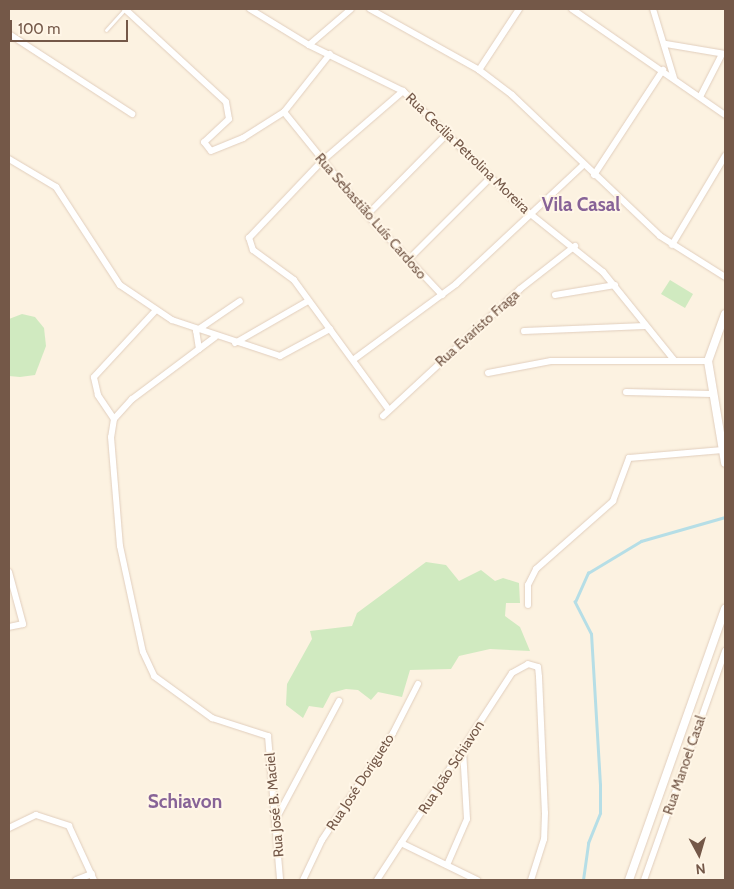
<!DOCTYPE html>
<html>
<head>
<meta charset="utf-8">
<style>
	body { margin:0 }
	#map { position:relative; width:734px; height:889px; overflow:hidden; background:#fcf2e1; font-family:Cabin,sans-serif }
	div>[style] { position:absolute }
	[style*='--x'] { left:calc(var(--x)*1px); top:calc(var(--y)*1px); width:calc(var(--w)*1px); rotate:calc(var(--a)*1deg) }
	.green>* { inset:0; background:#d0eac0 }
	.stream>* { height:2.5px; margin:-1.25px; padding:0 1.25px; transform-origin:1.25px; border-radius:1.25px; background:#b6dee6 }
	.roads { filter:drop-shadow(0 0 1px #e1cebd) drop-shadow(0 0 1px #e1cebd) }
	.service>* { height:3px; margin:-1.5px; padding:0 1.5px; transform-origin:1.5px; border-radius:1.5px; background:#fff }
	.minor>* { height:6px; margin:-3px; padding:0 3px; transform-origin:3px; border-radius:3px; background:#fff }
	.tertiary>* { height:8px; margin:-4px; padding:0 4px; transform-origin:4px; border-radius:4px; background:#fff }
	span { translate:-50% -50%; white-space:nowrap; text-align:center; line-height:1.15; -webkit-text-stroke:4px #fff6e7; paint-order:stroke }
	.street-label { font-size:14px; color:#745848 }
	.district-label { font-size:19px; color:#876397; font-weight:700 }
	.frame { position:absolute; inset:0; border:10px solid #745848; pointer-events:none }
	.north { position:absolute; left:674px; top:829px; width:50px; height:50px; -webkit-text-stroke:4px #fff6e7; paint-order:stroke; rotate:174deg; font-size:14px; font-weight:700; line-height:20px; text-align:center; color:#745848 }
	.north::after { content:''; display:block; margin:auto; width:18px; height:22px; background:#745848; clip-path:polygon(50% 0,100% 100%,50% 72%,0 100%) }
	.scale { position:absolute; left:10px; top:20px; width:118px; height:22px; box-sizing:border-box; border:2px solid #745848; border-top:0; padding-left:6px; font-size:15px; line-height:18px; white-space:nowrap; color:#745848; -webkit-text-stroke:4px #fff6e7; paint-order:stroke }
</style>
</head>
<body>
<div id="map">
	<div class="green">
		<i style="clip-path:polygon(670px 280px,693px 294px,685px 308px,661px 294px)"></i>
		<i style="clip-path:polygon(22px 314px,35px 317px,44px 328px,46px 346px,35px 375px,20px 377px,9px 376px,9px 319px)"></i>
		<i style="clip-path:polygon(426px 562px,446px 565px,459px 581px,481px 570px,495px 581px,503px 578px,519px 583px,520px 603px,506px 603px,505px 616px,520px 627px,530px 651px,490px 649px,459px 656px,451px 669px,410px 670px,402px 697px,378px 692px,371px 700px,358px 690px,346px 689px,331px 693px,323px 708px,309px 706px,303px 718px,286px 705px,287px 684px,312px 639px,310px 631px,352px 626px,357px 613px)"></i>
	</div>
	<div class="stream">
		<i style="--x:583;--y:880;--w:37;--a:-82"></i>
		<i style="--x:588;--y:843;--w:32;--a:-68"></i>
		<i style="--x:600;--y:813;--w:28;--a:-90"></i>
		<i style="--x:600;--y:785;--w:151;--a:-93.4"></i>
		<i style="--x:591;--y:634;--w:36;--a:-117"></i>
		<i style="--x:575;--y:602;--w:32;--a:-66"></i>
		<i style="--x:588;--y:573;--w:62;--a:-31.1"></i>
		<i style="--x:641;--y:541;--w:87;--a:-15.9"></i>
	</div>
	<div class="roads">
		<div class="service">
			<i style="--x:106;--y:30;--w:28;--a:-48"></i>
		</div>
		<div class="minor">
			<i style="--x:125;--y:9;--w:137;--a:42.6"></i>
			<i style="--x:226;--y:102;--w:17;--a:80"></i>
			<i style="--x:229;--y:119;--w:34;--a:137"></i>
			<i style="--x:204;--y:142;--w:11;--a:52"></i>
			<i style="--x:211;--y:151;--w:35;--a:-22"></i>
			<i style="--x:243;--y:138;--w:49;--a:-32.4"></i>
			<i style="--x:284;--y:112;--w:74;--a:-51.6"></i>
			<i style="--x:250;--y:9;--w:69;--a:31.4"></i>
			<i style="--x:309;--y:45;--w:105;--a:26.1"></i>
			<i style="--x:403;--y:91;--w:161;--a:44.5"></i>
			<i style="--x:518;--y:204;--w:109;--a:38.7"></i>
			<i style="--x:603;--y:272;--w:113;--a:51.1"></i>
			<i style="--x:370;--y:9;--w:125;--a:29.2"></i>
			<i style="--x:479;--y:70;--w:41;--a:37.1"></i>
			<i style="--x:512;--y:95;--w:204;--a:43.6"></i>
			<i style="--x:660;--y:236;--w:77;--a:32.2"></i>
			<i style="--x:572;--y:9;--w:186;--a:34.7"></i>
			<i style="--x:653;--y:9;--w:72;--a:73.1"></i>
			<i style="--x:9;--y:34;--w:147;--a:33"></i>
			<i style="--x:666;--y:44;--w:60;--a:9.6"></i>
			<i style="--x:309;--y:45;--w:55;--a:-40.6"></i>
			<i style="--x:479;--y:70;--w:73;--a:-56.7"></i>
			<i style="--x:700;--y:97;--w:48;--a:-62.9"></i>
			<i style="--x:284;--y:112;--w:132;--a:51.1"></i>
			<i style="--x:367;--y:215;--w:110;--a:46.8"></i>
			<i style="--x:9;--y:159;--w:55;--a:30.8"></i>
			<i style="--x:56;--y:187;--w:117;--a:56.9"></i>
			<i style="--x:120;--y:285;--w:63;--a:33.9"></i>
			<i style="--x:172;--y:320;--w:114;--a:18.4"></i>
			<i style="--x:280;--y:356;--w:57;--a:-28.4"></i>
			<i style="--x:594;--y:175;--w:126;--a:-56.7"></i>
			<i style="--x:367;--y:215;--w:114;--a:-45.4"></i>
			<i style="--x:672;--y:245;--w:104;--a:-59.2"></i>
			<i style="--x:411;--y:257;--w:113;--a:-45"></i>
			<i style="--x:555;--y:295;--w:61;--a:-9.5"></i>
			<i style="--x:524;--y:331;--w:121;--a:-2.4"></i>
			<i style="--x:215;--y:337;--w:104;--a:143.2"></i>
			<i style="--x:132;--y:399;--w:27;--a:132"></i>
			<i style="--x:114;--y:419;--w:18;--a:99"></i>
			<i style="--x:111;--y:437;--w:109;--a:85.3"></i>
			<i style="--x:120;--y:546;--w:108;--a:77.8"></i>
			<i style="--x:143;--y:652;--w:26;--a:65"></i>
			<i style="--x:154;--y:676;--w:72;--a:35.9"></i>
			<i style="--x:212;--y:718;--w:59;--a:17.8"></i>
			<i style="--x:268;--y:736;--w:144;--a:85.2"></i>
			<i style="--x:235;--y:343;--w:84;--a:-29.9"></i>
			<i style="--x:199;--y:349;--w:18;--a:-99"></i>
			<i style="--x:196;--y:331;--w:53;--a:-34.3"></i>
			<i style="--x:353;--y:360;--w:128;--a:-36.4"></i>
			<i style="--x:456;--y:284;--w:174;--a:-43.1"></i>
			<i style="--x:488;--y:373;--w:64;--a:-10.8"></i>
			<i style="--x:551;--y:361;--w:157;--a:0"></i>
			<i style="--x:626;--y:392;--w:86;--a:1.3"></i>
			<i style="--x:389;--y:410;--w:161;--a:-126.2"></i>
			<i style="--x:294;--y:280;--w:51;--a:-143.8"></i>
			<i style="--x:253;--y:250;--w:13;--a:-108"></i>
			<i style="--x:249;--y:238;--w:106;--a:-46.5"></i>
			<i style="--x:322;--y:161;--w:107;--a:-40.8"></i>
			<i style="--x:383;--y:416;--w:187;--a:-42.8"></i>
			<i style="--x:520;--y:289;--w:70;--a:-38"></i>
			<i style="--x:114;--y:419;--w:29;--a:-124"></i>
			<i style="--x:98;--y:395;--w:18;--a:-103"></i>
			<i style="--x:94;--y:377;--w:91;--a:-47.2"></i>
			<i style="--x:9;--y:572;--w:54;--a:74.9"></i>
			<i style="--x:23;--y:624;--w:14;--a:168"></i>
			<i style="--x:528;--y:605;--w:20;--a:-90"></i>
			<i style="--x:528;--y:585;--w:18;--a:-63"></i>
			<i style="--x:536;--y:569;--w:103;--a:-41.4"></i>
			<i style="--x:613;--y:501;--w:46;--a:-69.6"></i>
			<i style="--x:629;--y:458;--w:94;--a:-4.9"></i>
			<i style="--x:276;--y:819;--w:134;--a:-61.9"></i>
			<i style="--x:9;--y:828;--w:30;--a:-26"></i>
			<i style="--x:36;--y:815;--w:35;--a:18"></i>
			<i style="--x:69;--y:826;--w:60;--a:65.2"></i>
			<i style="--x:401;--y:843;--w:85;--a:26"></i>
			<i style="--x:447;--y:865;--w:50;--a:-66.5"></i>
			<i style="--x:467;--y:819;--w:70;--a:-93.3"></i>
			<i style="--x:76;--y:880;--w:17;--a:-21"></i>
			<i style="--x:303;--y:880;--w:44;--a:-64.6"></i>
			<i style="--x:322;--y:840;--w:128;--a:-56.4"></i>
			<i style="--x:393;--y:733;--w:55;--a:-63"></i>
			<i style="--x:377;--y:880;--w:247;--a:-56.9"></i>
			<i style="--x:512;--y:673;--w:18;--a:-29"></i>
			<i style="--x:528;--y:664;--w:10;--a:17"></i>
			<i style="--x:538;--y:667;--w:10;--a:84"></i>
			<i style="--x:539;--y:677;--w:136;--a:87.5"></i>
			<i style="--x:545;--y:813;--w:26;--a:92"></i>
			<i style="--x:544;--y:839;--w:43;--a:107.6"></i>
			<i style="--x:644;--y:880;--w:243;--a:-70.5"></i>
		</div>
		<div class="tertiary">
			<i style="--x:725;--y:314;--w:50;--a:109.9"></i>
			<i style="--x:708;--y:361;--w:103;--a:80.5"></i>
			<i style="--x:629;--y:880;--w:288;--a:-70.5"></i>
		</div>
	</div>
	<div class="street-label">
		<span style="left:468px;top:153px;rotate:44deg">Rua Cecilia Petrolina Moreira</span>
		<span style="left:371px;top:216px;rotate:49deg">Rua Sebastião Luís Cardoso</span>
		<span style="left:477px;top:328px;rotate:-42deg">Rua Evaristo Fraga</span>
		<span style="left:684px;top:765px;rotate:-71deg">Rua Manoel Casal</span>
		<span style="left:451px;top:767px;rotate:-57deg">Rua João Schiavon</span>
		<span style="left:360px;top:782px;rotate:-57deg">Rua José Dorigueto</span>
		<span style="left:274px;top:805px;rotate:-95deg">Rua José B. Maciel</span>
	</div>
	<div class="district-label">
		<span style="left:581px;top:205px">Vila Casal</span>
		<span style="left:185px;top:802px">Schiavon</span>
	</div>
	<div class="frame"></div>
	<div class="north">N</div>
	<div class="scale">100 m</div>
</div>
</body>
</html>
